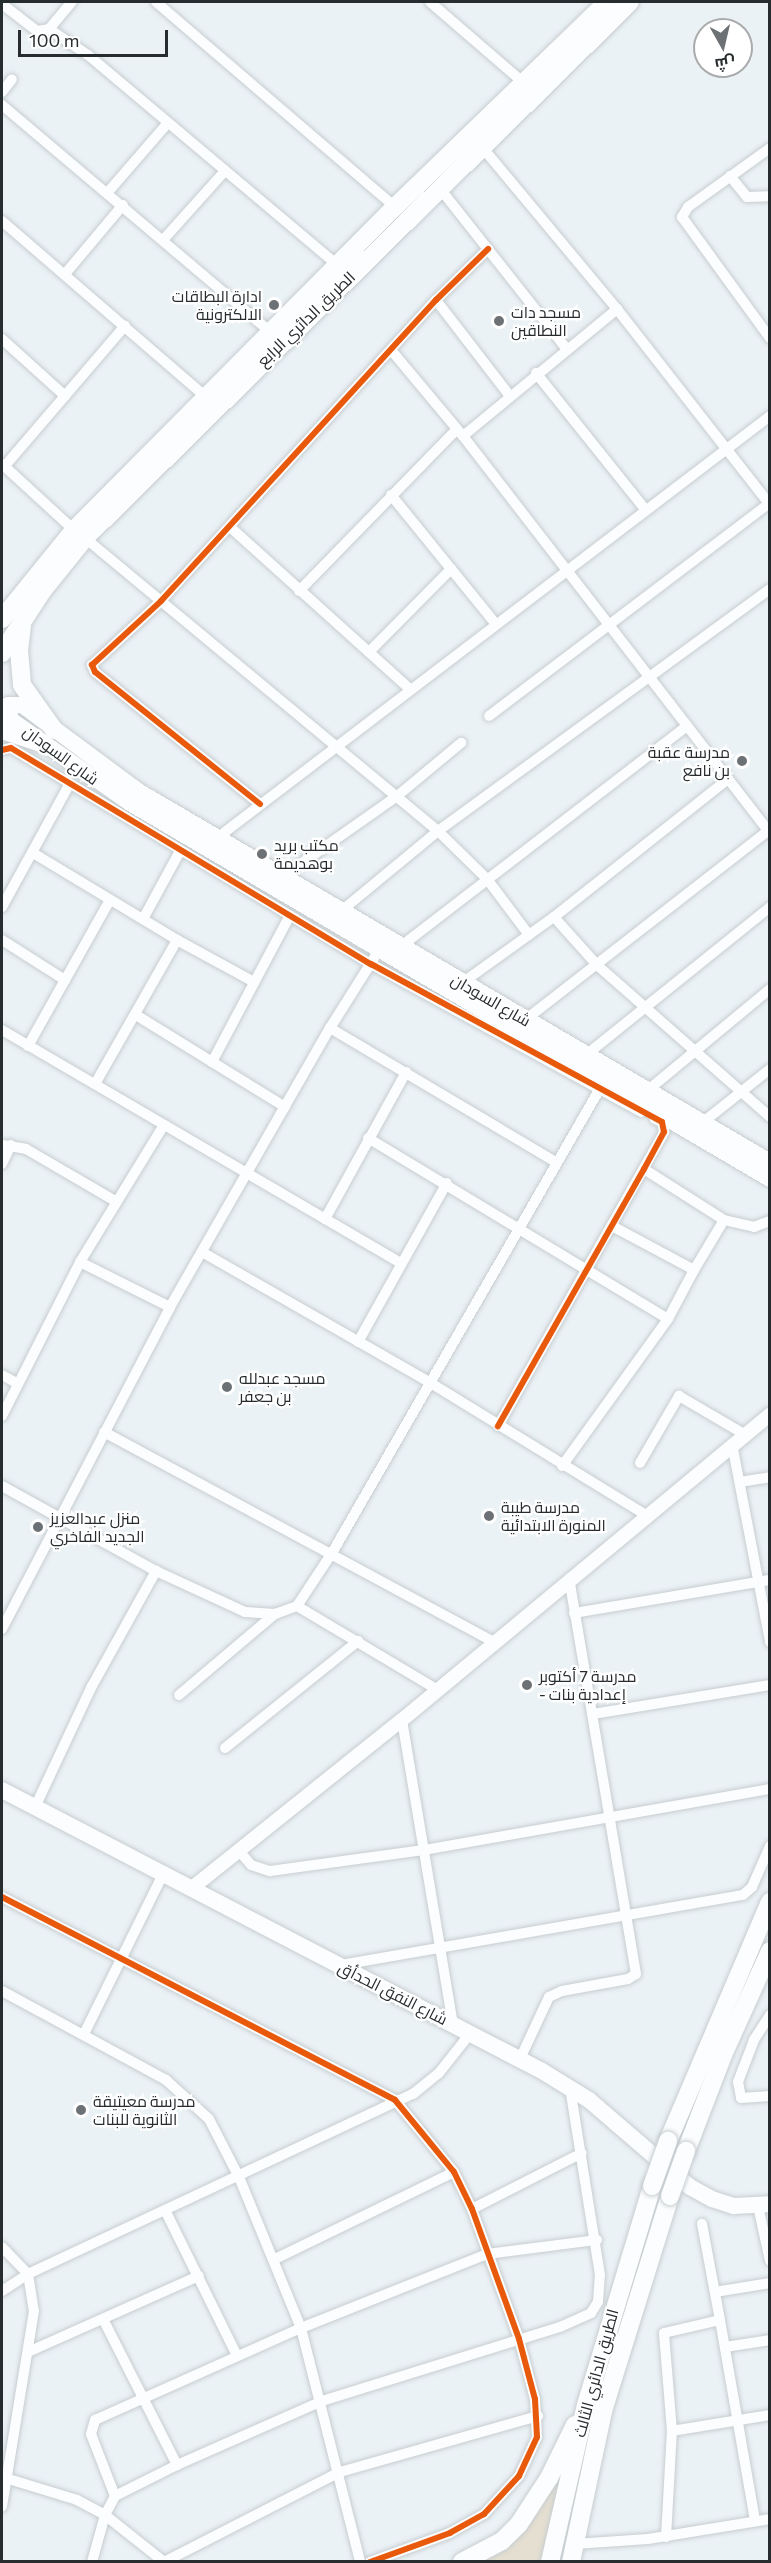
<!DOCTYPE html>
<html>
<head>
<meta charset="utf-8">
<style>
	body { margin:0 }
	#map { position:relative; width:771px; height:2563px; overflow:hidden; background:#ebf2f6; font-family:Commissioner,Cairo,sans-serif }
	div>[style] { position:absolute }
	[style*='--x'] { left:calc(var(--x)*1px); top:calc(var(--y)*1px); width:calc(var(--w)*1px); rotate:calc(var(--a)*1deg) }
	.green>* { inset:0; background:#e5dfd1 }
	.roads { filter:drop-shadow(0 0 2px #c7cdd0) drop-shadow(0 0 2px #c7cdd0) }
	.minor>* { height:10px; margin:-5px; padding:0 5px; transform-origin:5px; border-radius:5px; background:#fcfdfe }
	.tertiary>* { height:14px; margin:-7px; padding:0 7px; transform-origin:7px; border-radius:7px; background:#fcfdfe }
	.secondary>* { height:16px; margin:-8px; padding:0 8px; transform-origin:8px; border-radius:8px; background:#fcfdfe }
	.primary>* { height:18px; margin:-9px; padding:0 9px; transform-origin:9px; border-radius:9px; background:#fcfdfe }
	.trunk>* { height:18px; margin:-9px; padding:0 9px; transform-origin:9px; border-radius:9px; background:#fcfdfe }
	.bridges { filter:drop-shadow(0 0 2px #c7cdd0) drop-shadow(0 0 2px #c7cdd0) }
	.trunk-bridge>* { height:18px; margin:-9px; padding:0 9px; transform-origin:9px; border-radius:9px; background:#fcfdfe }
	.cycleway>* { height:6px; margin:-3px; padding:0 3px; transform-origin:3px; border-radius:3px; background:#e8590c }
	.dots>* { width:16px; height:16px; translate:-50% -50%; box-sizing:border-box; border:3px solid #fff; border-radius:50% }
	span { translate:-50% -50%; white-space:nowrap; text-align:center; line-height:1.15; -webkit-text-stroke:4.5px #fff; paint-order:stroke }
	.poi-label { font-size:16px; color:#272c2f }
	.right { translate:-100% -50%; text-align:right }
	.left { translate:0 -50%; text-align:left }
	.street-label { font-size:16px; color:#272c2f }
	.frame { position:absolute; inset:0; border:3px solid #272c2f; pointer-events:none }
	.north { position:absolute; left:693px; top:18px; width:60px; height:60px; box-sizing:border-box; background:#fff; border:2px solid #a9abac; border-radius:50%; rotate:172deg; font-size:16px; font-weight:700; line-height:24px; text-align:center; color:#272c2f }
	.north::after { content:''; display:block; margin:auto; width:21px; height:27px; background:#6c7175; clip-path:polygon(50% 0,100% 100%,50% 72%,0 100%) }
	.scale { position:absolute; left:18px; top:30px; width:150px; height:27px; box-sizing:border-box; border:3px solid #272c2f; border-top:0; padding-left:8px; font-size:18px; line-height:21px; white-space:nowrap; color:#272c2f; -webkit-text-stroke:4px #fff; paint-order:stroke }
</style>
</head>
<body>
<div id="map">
	<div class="green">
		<i style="clip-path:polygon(566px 2445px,546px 2561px,472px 2562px,496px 2550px)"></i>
	</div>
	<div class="roads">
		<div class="minor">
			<i style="--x:156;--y:2;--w:315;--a:40.6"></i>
			<i style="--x:430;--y:2;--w:124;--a:40.8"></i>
			<i style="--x:2;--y:4;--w:44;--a:37.6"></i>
			<i style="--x:37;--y:31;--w:12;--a:-9"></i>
			<i style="--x:49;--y:29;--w:35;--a:-50"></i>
			<i style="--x:49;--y:29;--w:47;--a:33.7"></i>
			<i style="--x:88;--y:55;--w:326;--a:40.1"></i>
			<i style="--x:2;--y:92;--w:16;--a:-52"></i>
			<i style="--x:2;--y:105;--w:352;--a:40.2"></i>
			<i style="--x:482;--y:147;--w:211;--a:50.2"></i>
			<i style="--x:617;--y:309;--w:249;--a:52"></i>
			<i style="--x:770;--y:148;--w:101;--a:144.3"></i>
			<i style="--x:688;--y:207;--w:12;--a:121"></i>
			<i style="--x:682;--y:217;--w:150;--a:54"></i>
			<i style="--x:730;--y:176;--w:27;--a:51"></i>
			<i style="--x:747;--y:197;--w:23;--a:-2"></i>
			<i style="--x:438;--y:186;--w:206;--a:51.7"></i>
			<i style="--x:108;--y:192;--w:90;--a:-49.1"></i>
			<i style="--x:2;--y:221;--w:268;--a:40.8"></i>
			<i style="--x:163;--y:240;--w:93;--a:-48.1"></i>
			<i style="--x:65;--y:274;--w:90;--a:-50"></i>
			<i style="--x:436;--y:300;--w:121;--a:52.4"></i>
			<i style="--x:2;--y:339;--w:85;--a:42.1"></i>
			<i style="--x:391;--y:350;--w:112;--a:50.1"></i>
			<i style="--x:463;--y:436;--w:502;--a:52.29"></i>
			<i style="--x:536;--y:373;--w:174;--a:51.3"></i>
			<i style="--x:463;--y:436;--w:200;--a:-39.5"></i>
			<i style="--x:2;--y:464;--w:98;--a:42.5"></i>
			<i style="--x:4;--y:467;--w:186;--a:-49.4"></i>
			<i style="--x:391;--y:495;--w:166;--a:50.9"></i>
			<i style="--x:230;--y:527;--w:242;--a:42"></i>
			<i style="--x:85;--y:538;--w:459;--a:39.7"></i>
			<i style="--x:438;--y:831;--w:69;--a:44.4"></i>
			<i style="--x:487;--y:879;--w:70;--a:53.1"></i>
			<i style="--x:299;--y:591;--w:226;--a:-45.7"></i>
			<i style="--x:369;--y:652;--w:117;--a:-45.3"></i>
			<i style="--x:489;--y:716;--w:350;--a:-37.2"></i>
			<i style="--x:2;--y:750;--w:9;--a:-13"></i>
			<i style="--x:11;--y:748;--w:420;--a:31"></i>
			<i style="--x:371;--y:964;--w:308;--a:28.7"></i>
			<i style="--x:260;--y:804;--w:211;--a:-141.3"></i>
			<i style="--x:95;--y:672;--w:8;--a:-113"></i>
			<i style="--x:92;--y:665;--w:94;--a:-42.8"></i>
			<i style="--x:161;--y:601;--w:408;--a:-47.6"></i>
			<i style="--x:436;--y:300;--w:73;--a:-44.4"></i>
			<i style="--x:217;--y:838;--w:696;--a:-37.35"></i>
			<i style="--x:33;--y:853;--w:168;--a:31.1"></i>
			<i style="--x:177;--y:940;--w:88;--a:28.6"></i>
			<i style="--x:282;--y:877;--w:139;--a:-35.1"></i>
			<i style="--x:396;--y:797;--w:85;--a:-39.7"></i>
			<i style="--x:2;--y:907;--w:139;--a:-61.2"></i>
			<i style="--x:340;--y:912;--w:127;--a:-39.6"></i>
			<i style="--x:438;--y:831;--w:411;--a:-36.1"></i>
			<i style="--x:554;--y:917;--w:64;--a:48.1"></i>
			<i style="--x:597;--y:965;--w:230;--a:41.3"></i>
			<i style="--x:143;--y:919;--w:77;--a:-61.4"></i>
			<i style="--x:2;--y:940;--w:75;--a:32.4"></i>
			<i style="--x:400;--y:947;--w:361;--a:-37.6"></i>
			<i style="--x:462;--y:983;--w:113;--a:-35.7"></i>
			<i style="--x:554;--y:917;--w:222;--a:-38.4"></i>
			<i style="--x:136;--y:1015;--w:175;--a:31.7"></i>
			<i style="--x:525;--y:1020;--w:308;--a:-37.9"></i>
			<i style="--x:330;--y:1028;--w:263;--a:30.7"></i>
			<i style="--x:2;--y:1030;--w:461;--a:30.3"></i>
			<i style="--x:28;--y:1046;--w:167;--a:-60.7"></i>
			<i style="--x:586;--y:1055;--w:236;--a:-38.8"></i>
			<i style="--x:212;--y:1062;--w:166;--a:-62"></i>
			<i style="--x:95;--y:1084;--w:166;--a:-60.3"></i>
			<i style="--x:647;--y:1091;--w:160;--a:-39.7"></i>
			<i style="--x:702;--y:1123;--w:87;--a:-38.5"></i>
			<i style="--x:368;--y:1138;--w:350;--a:31.1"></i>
			<i style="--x:2;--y:1145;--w:24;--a:9"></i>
			<i style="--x:26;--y:1149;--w:105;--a:30.2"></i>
			<i style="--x:2;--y:1164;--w:21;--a:-65"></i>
			<i style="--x:325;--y:1219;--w:168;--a:-61.1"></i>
			<i style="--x:724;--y:1220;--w:31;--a:13"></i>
			<i style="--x:754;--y:1227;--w:17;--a:-21"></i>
			<i style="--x:612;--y:1226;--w:93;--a:28.2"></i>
			<i style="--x:694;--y:1270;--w:58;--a:-59"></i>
			<i style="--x:724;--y:1220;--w:95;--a:-147.5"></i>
			<i style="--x:202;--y:1252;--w:262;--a:29.8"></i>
			<i style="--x:429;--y:1382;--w:252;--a:31.5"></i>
			<i style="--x:80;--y:1262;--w:101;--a:26.6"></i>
			<i style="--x:358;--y:1342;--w:182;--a:-60.8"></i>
			<i style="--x:2;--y:1375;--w:18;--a:29"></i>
			<i style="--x:2;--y:1416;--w:173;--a:-63.1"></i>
			<i style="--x:80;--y:1262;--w:161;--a:-58.5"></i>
			<i style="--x:498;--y:1426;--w:338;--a:-60.5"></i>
			<i style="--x:664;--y:1132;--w:10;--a:-101"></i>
			<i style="--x:662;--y:1122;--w:8;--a:-157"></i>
			<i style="--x:104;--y:1432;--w:441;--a:28.3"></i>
			<i style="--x:732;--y:1444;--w:202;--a:79.1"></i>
			<i style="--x:640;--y:1463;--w:78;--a:-59.8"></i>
			<i style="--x:679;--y:1396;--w:75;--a:30.3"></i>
			<i style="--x:562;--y:1466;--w:181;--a:-54.2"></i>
			<i style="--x:668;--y:1319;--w:55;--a:-62"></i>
			<i style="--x:740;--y:1482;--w:30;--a:-9"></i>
			<i style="--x:2;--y:1486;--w:176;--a:28.9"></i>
			<i style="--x:156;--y:1571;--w:98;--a:24.7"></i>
			<i style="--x:245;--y:1612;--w:30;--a:4"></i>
			<i style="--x:297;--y:1606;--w:164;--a:30.8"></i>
			<i style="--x:574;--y:1613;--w:199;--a:-9.6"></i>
			<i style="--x:2;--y:1629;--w:363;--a:-62.4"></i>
			<i style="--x:170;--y:1307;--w:322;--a:-60.2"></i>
			<i style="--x:330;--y:1028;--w:83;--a:-57.8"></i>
			<i style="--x:179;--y:1695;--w:126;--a:-40.2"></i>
			<i style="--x:275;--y:1614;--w:23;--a:-20"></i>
			<i style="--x:297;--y:1606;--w:64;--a:-56.6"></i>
			<i style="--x:332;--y:1553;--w:540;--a:-60.02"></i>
			<i style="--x:593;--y:1714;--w:179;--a:-9.3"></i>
			<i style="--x:402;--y:1720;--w:308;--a:80.5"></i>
			<i style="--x:225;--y:1748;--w:171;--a:-38.8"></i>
			<i style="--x:35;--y:1807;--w:134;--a:-64.8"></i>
			<i style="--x:92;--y:1686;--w:132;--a:-60.9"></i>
			<i style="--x:239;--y:1851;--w:18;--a:49"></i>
			<i style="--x:251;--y:1865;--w:20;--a:18"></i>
			<i style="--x:270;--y:1871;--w:155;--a:-7.8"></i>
			<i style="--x:424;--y:1850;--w:351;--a:-10"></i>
			<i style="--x:2;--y:1897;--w:442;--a:27.3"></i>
			<i style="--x:395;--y:2100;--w:93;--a:50.7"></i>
			<i style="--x:454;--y:2172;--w:41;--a:64.1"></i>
			<i style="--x:472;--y:2209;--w:138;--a:70.1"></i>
			<i style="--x:519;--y:2339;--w:62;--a:75.1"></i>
			<i style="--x:535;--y:2399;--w:38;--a:87"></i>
			<i style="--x:537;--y:2437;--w:43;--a:114.8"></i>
			<i style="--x:519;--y:2476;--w:52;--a:132.6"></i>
			<i style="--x:484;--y:2514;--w:39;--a:151"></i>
			<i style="--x:450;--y:2533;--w:85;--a:160.1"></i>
			<i style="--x:341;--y:1965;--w:408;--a:-9.9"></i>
			<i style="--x:743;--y:1895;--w:12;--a:-42"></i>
			<i style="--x:752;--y:1887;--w:45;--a:-66.3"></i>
			<i style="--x:2;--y:1991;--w:187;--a:28.5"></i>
			<i style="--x:166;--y:2080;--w:58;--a:42.2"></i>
			<i style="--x:209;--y:2119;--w:65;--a:62.7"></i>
			<i style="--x:239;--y:2177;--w:163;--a:67.7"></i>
			<i style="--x:301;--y:2328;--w:241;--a:75.8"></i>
			<i style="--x:770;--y:2015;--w:30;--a:123"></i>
			<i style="--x:754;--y:2040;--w:45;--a:110.9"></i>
			<i style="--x:738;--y:2082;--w:16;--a:79"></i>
			<i style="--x:741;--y:2098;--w:29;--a:-4"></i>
			<i style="--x:84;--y:2034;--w:178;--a:-63.7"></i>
			<i style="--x:519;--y:2061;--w:71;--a:-64.9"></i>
			<i style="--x:549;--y:1997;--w:14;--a:-25"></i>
			<i style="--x:562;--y:1991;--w:67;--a:-10.3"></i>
			<i style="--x:628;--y:1979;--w:9;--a:-32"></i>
			<i style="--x:636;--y:1974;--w:401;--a:-99.6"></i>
			<i style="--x:758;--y:2206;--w:56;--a:77.7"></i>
			<i style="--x:472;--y:2209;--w:123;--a:-27"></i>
			<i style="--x:165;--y:2210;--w:163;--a:63.7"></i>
			<i style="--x:2;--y:2247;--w:37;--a:46"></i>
			<i style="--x:28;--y:2274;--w:37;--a:81"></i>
			<i style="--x:34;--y:2311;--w:198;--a:99.3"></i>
			<i style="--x:275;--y:2259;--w:199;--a:-25.9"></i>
			<i style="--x:2;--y:2291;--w:31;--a:-33"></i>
			<i style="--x:28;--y:2274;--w:425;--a:-25.1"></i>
			<i style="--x:413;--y:2094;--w:33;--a:-39"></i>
			<i style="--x:439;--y:2073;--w:48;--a:-51.7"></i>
			<i style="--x:715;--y:2292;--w:56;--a:-9.3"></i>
			<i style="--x:103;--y:2319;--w:164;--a:63.1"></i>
			<i style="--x:720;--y:2320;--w:204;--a:80.1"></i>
			<i style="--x:725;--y:2347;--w:46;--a:-8.8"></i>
			<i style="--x:28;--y:2352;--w:187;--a:-24"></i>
			<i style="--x:672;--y:2431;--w:98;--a:-94.7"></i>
			<i style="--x:664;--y:2333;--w:57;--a:-13.1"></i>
			<i style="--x:720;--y:2320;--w:98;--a:-100.6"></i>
			<i style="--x:2;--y:2477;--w:78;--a:17"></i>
			<i style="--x:77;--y:2500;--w:32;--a:28"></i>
			<i style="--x:105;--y:2515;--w:75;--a:38.5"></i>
			<i style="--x:115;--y:2496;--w:66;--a:-111.2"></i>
			<i style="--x:91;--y:2434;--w:15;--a:-74"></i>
			<i style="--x:95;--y:2420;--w:226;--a:-24.1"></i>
			<i style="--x:301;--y:2328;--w:200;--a:-21.7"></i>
			<i style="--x:487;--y:2254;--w:111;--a:-7.3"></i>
			<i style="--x:666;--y:2537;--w:106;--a:-86.8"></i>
			<i style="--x:672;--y:2431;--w:99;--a:-9.3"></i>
			<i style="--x:575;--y:2544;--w:73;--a:-3.9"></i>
			<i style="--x:648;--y:2539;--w:124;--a:-9.3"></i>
			<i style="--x:92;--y:2562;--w:49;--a:-74.5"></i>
			<i style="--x:105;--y:2515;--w:21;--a:-62"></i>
			<i style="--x:115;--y:2496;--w:69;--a:-26.6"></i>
			<i style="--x:177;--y:2465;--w:158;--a:-23.8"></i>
			<i style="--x:322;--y:2401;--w:249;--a:-17.3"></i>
			<i style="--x:560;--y:2327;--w:34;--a:-24"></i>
			<i style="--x:591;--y:2313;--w:13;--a:-58"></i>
			<i style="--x:598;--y:2302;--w:27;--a:-86"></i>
			<i style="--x:600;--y:2275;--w:189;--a:-99.1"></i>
			<i style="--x:164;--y:2562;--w:198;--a:-27.1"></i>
			<i style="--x:340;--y:2472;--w:206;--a:-15.8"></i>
		</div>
		<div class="tertiary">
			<i style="--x:192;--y:1888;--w:269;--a:-38.7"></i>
			<i style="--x:402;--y:1720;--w:479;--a:-39.7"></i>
		</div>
		<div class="secondary">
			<i style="--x:770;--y:1162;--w:733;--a:-149.59"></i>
			<i style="--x:138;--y:791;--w:144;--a:-143.4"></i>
			<i style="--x:22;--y:705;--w:14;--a:180"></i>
			<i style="--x:8;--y:705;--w:15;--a:79"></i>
			<i style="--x:11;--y:720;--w:145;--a:34.9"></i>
			<i style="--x:130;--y:803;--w:742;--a:30.43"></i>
			<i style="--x:2;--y:1790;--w:609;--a:27.49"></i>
			<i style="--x:542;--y:2071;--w:55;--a:31.7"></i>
			<i style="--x:589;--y:2100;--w:133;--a:40.7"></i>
			<i style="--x:690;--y:2187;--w:25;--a:29"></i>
			<i style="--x:712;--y:2199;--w:23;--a:18"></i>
			<i style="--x:734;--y:2206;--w:36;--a:-3"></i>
		</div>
		<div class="primary">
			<i style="--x:2;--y:619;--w:114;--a:-51"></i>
			<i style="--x:74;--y:530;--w:455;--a:-45.2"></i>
			<i style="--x:395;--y:207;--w:295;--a:-44"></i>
			<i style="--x:22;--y:626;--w:24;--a:97"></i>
			<i style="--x:19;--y:650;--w:35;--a:85"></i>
			<i style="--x:22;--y:685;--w:55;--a:54.6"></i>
			<i style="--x:2;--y:653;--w:75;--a:-56.9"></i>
			<i style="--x:43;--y:590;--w:67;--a:-51.1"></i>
			<i style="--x:85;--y:538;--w:764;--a:-44.52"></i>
			<i style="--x:2;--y:730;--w:44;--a:18.4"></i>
		</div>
		<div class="trunk">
			<i style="--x:668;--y:2141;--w:260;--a:-66.9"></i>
			<i style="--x:686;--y:2151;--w:103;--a:-68.9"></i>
			<i style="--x:723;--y:2055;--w:114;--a:-65.7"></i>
			<i style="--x:462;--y:2562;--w:45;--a:-27.7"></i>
			<i style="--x:502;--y:2541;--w:24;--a:-45"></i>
			<i style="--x:519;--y:2524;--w:55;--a:-56.9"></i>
			<i style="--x:549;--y:2478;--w:59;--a:-63.9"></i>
			<i style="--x:550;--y:2562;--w:161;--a:-77.1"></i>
			<i style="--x:586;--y:2405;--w:229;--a:-73.2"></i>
			<i style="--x:571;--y:2562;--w:154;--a:-78"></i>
			<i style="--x:603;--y:2411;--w:225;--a:-72.7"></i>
		</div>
	</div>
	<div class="bridges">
		<div class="trunk-bridge">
			<i style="--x:652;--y:2186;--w:48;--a:-70.4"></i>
			<i style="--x:670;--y:2196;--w:48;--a:-70.4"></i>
		</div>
	</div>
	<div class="cycleway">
		<i style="--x:2;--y:750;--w:9;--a:-13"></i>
		<i style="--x:11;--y:748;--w:420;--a:31"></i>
		<i style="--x:371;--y:964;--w:331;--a:28.5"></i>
		<i style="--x:662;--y:1122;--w:10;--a:79"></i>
		<i style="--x:664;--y:1132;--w:42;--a:118.4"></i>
		<i style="--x:644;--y:1169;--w:296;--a:119.6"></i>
		<i style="--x:260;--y:804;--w:211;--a:-141.3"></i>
		<i style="--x:95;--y:672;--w:8;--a:-113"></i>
		<i style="--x:92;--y:665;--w:94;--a:-42.8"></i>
		<i style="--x:161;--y:601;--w:408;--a:-47.6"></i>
		<i style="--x:436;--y:300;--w:73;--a:-44.4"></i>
		<i style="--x:2;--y:1897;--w:442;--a:27.3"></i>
		<i style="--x:395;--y:2100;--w:93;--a:50.7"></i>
		<i style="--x:454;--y:2172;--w:41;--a:64.1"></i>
		<i style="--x:472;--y:2209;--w:138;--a:70.1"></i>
		<i style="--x:519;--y:2339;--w:62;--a:75.1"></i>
		<i style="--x:535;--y:2399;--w:38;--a:87"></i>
		<i style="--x:537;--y:2437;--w:43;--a:114.8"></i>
		<i style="--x:519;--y:2476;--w:52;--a:132.6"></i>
		<i style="--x:484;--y:2514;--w:39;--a:151"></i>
		<i style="--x:450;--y:2533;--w:85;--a:160.1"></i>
	</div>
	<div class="dots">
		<i style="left:274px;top:305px;background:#6c7175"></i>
		<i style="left:499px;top:321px;background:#6c7175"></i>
		<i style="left:742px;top:761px;background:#6c7175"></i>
		<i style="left:262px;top:854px;background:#6c7175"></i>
		<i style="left:227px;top:1387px;background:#6c7175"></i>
		<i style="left:489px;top:1516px;background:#6c7175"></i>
		<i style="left:38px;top:1527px;background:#6c7175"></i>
		<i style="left:527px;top:1685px;background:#6c7175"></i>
		<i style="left:81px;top:2110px;background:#6c7175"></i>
	</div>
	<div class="poi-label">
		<span class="right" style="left:262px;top:305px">ادارة البطاقات<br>الالكترونية</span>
		<span class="left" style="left:511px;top:321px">مسجد دات<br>النطاقين</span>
		<span class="right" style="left:730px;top:761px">مدرسة عقبة<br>بن نافع</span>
		<span class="left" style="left:274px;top:854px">مكتب بريد<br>بوهديمة</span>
		<span class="left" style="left:239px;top:1387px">مسجد عبدلله<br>بن جعفر</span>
		<span class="left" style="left:501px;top:1516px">مدرسة طيبة<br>المنورة الابتدائية</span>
		<span class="left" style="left:50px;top:1527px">منزل عبدالعزيز<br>الجديد الفاخري</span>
		<span class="left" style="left:539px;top:1685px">مدرسة 7 أكتوبر<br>- إعدادية بنات</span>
		<span class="left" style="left:93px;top:2110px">مدرسة معيتيقة<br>الثانوية للبنات</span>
	</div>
	<div class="street-label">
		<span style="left:306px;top:319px;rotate:-44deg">الطريق الدائري الرابع</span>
		<span style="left:61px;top:755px;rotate:36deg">شارع السودان</span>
		<span style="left:491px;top:1000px;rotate:30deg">شارع السودان</span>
		<span style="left:393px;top:1993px;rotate:27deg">شارع النفق الحدأق</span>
		<span style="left:596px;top:2373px;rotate:-75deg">الطريق الدائري الثالث</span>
	</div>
	<div class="frame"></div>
	<div class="north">ش</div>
	<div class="scale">100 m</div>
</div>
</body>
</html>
